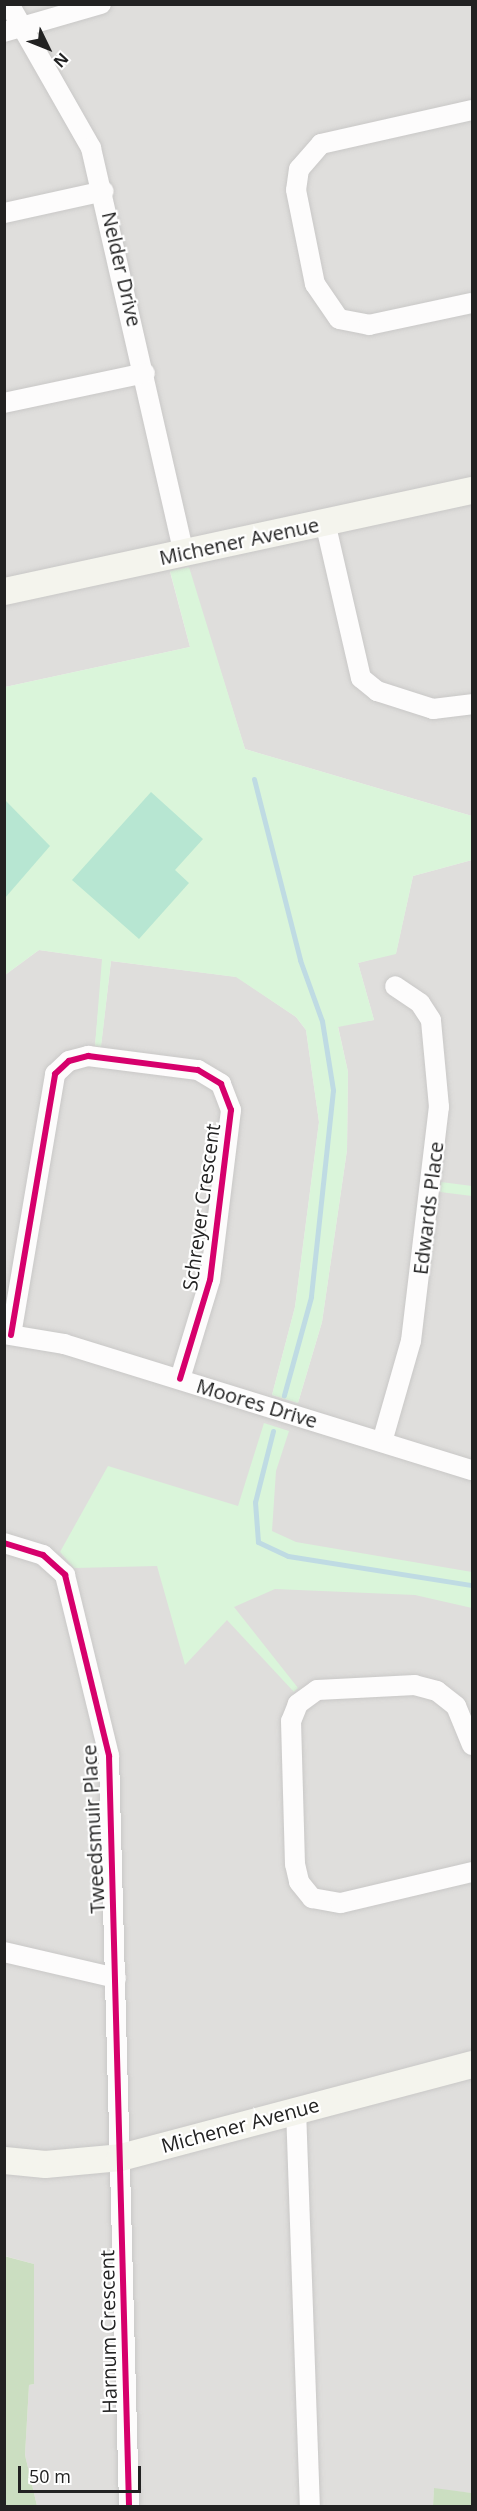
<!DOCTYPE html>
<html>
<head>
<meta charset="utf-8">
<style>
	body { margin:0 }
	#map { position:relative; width:477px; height:2511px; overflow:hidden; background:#f0eeeb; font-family:"Open Sans",sans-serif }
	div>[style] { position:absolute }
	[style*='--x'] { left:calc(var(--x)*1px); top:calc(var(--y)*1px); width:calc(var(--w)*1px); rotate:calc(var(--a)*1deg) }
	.residential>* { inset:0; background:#dfdedc }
	.forest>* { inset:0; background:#cbdec1 }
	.park>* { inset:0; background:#daf5da }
	.pitch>* { inset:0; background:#b7e6d2 }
	.stream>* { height:5px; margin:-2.5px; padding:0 2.5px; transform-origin:2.5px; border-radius:2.5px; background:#bfdbe3 }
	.roads { filter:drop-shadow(0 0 2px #c9c8c7) drop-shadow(0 0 2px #c9c8c7) }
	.street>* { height:20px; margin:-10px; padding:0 10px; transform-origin:10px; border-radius:10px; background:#fdfcfc }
	.secondary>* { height:27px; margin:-13.5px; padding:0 13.5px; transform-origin:13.5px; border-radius:13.5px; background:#f4f4ed }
	.cycleway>* { height:6px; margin:-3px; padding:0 3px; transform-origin:3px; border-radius:3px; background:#d6006c }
	span { translate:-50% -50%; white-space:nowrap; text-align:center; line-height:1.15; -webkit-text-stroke:4.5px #fff; paint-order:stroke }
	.street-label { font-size:20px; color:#222 }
	.frame { position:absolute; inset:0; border:6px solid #222; pointer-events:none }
	.north { position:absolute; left:18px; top:18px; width:60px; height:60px; -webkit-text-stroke:4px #fff; paint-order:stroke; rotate:133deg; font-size:16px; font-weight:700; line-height:24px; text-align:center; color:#222 }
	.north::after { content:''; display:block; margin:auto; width:21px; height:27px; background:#222; clip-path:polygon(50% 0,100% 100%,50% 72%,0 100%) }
	.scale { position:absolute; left:18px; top:2466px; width:123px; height:27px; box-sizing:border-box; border:3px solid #222; border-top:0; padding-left:8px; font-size:18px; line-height:21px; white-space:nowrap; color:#222; -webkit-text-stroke:4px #fff; paint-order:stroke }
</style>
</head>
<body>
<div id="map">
	<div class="residential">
		<i style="clip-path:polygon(5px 5px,472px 5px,472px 816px,245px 749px,188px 567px,170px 572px,190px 647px,5px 687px)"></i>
		<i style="clip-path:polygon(472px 860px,472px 2493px,434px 2489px,433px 2506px,37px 2506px,25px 2455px,29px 2385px,34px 2384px,34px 2264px,5px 2256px,5px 975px,39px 950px,103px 959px,95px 1046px,101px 1046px,111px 961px,237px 977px,296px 1017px,306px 1030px,319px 1122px,295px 1307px,272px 1395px,298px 1403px,322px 1322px,347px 1150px,348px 1072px,338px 1026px,374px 1020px,358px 963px,396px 953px,413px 876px)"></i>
	</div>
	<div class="forest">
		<i style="clip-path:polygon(4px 2256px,34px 2264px,34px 2384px,29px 2385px,25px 2455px,37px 2506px,5px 2506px)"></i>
		<i style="clip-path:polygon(434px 2488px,472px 2493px,472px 2506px,433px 2506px)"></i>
	</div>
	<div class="park">
		<i style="clip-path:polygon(189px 567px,245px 749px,472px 816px,472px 860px,413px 876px,396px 954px,358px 963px,374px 1020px,338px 1027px,348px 1072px,347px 1150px,322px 1322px,298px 1403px,272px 1395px,295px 1307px,319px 1122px,306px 1030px,296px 1017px,236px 977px,111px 961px,101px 1047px,95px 1046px,102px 959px,39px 950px,5px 975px,5px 687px,190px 647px,170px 571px)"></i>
		<i style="clip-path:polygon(441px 1182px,472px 1186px,472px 1196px,440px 1192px)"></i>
		<i style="clip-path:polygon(264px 1423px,289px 1431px,276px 1471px,272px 1531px,296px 1542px,472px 1572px,472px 1608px,415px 1595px,275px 1589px,234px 1607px,298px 1688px,294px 1692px,227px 1620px,185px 1665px,157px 1566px,74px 1568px,60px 1552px,108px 1466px,238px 1506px)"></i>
	</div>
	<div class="pitch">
		<i style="clip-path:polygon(151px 792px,203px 839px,175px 870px,189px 883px,139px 939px,72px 880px)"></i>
		<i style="clip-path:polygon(5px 800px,50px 846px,5px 898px)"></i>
	</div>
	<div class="stream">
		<i style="--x:254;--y:779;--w:187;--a:75.7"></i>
		<i style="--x:300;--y:960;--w:65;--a:70.2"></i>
		<i style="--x:322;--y:1021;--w:70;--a:80.9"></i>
		<i style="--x:333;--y:1090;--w:208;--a:96.1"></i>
		<i style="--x:311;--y:1297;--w:102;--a:105.4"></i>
		<i style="--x:273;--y:1431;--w:73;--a:104.2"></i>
		<i style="--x:255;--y:1502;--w:40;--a:85.7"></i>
		<i style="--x:258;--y:1542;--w:33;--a:25"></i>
		<i style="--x:288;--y:1556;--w:186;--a:9"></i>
	</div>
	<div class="roads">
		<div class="street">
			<i style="--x:9;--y:4;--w:166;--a:60.3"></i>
			<i style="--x:91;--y:148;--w:416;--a:77.1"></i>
			<i style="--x:4;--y:32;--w:101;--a:-16.1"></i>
			<i style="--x:472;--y:110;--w:155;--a:167.3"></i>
			<i style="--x:321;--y:144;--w:33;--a:131"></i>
			<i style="--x:299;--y:169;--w:21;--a:98"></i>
			<i style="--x:296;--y:190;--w:96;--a:78.6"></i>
			<i style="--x:315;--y:284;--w:42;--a:55.6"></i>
			<i style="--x:339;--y:319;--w:31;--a:11"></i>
			<i style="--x:369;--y:325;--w:105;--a:-12.1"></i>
			<i style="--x:4;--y:213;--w:102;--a:-12.4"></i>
			<i style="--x:4;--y:403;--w:144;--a:-12"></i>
			<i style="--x:325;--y:522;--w:160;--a:77"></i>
			<i style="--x:361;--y:678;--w:21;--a:39"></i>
			<i style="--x:377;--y:691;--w:59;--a:17.8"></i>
			<i style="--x:433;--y:709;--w:39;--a:-7"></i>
			<i style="--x:4;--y:1334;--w:61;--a:9.5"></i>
			<i style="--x:64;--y:1344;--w:427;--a:17.2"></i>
			<i style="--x:11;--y:1335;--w:265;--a:-80.4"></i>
			<i style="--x:55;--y:1074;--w:19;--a:-43"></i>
			<i style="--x:69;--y:1061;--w:20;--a:-15"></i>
			<i style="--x:88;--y:1056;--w:111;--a:7.3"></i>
			<i style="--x:198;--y:1070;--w:27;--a:31"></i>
			<i style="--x:221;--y:1084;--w:28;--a:69"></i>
			<i style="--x:231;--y:1110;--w:171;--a:97"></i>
			<i style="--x:210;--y:1280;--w:103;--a:106.9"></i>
			<i style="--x:382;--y:1442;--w:105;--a:-74"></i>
			<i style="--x:411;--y:1341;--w:236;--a:-83.2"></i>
			<i style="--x:439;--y:1107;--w:87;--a:-95.3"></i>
			<i style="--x:431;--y:1020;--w:20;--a:-123"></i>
			<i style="--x:420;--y:1003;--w:30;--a:-146"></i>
			<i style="--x:4;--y:1543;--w:41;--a:17.1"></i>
			<i style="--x:43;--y:1555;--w:30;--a:42"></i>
			<i style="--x:65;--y:1575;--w:186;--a:76.3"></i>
			<i style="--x:109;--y:1756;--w:750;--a:88.47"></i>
			<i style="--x:472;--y:1745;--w:42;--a:-112.3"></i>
			<i style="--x:456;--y:1706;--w:24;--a:-142"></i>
			<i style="--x:437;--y:1691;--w:23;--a:-165"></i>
			<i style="--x:415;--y:1685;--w:98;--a:177.1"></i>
			<i style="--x:317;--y:1690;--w:24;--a:144"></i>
			<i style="--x:298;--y:1704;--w:18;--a:112"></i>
			<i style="--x:291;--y:1721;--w:143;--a:88.4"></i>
			<i style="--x:295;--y:1864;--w:18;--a:77"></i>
			<i style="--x:299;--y:1882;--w:21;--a:51"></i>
			<i style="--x:312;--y:1898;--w:29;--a:10"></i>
			<i style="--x:341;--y:1903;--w:135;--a:-13.3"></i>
			<i style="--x:4;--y:1952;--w:115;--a:13.1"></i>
			<i style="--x:296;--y:2109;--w:397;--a:88"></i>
		</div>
		<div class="secondary">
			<i style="--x:4;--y:591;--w:479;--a:-12.2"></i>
			<i style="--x:4;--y:2160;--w:41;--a:5.6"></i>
			<i style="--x:45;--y:2164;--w:75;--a:-5.3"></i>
			<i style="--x:120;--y:2157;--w:364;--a:-14.8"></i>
		</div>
	</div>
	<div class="cycleway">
		<i style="--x:11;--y:1335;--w:265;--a:-80.4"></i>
		<i style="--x:55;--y:1074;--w:19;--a:-43"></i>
		<i style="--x:69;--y:1061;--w:20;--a:-15"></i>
		<i style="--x:88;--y:1056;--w:111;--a:7.3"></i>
		<i style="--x:198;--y:1070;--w:27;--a:31"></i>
		<i style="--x:221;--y:1084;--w:28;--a:69"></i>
		<i style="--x:231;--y:1110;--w:171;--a:97"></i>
		<i style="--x:210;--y:1280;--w:103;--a:106.9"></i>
		<i style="--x:4;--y:1543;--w:41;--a:17.1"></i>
		<i style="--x:43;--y:1555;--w:30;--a:42"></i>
		<i style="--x:65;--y:1575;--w:186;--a:76.3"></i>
		<i style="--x:109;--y:1756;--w:750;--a:88.47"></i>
	</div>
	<div class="street-label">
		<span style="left:122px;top:269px;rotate:77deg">Nelder Drive</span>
		<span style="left:239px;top:541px;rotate:-12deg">Michener Avenue</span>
		<span style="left:201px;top:1207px;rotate:-82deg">Schreyer Crescent</span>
		<span style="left:428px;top:1208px;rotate:-83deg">Edwards Place</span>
		<span style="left:257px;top:1403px;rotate:17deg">Moores Drive</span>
		<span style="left:93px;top:1829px;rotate:-93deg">Tweedsmuir Place</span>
		<span style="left:240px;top:2125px;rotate:-15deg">Michener Avenue</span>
		<span style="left:108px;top:2332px;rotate:-91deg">Harnum Crescent</span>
	</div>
	<div class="frame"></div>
	<div class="north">N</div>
	<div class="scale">50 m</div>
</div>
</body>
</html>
